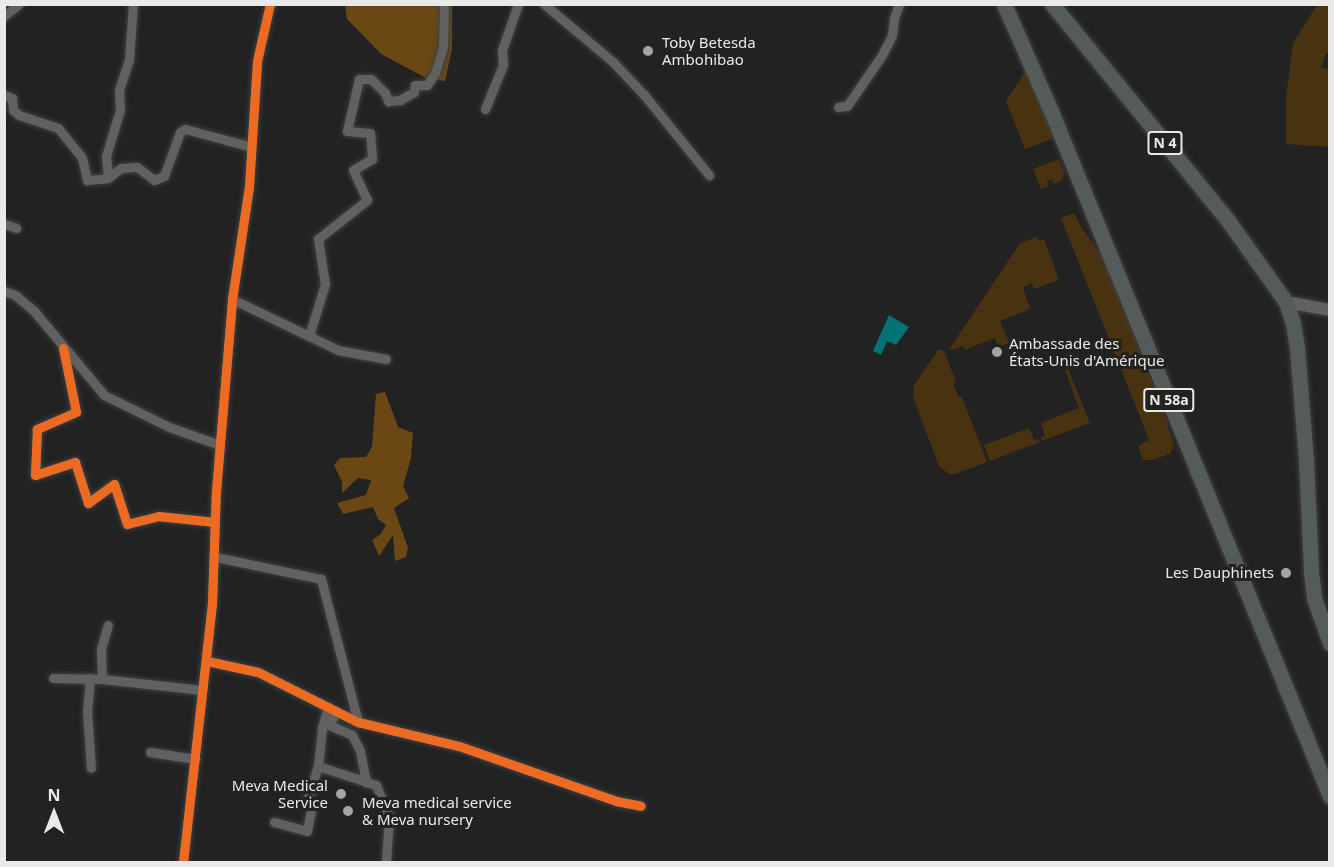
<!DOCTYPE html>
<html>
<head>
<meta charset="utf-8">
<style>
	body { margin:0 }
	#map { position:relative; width:1334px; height:867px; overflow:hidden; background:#222; font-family:"Noto Sans",sans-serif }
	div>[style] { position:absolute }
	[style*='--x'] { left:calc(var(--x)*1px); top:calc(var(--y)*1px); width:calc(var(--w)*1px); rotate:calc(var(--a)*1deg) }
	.green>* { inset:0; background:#493210 }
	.forest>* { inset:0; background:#6b4813 }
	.water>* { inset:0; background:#037274 }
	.roads { filter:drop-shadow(0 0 2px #3f403f) drop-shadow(0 0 2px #3f403f) }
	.minor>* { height:9px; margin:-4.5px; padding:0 4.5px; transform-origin:4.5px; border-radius:4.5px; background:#606160 }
	.tertiary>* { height:12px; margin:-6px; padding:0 6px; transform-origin:6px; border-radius:6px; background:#606160 }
	.primary>* { height:15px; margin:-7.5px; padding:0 7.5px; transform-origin:7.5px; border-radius:7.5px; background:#545b58 }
	.cycleway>* { height:9px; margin:-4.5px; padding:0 4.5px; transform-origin:4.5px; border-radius:4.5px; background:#ed6a23 }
	.dots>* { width:16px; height:16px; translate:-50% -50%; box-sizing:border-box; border:3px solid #222321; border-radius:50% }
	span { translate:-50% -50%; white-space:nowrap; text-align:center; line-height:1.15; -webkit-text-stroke:6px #222321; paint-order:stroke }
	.shield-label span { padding:2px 4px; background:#222321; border:2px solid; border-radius:4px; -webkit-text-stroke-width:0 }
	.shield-label { font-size:14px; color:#e9eae8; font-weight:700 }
	.poi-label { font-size:15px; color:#e9eae8 }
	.left { translate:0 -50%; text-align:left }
	.right { translate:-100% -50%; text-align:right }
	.frame { position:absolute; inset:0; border:6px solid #e9eae8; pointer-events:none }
	.north { position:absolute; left:24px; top:783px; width:60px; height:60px; -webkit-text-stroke:4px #222321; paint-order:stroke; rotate:0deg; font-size:16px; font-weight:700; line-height:24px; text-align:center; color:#e9eae8 }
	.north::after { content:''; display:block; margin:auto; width:21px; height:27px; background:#e9eae8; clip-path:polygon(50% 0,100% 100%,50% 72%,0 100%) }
</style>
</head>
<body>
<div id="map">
	<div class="green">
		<i style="clip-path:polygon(1317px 5px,1329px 5px,1329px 53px,1326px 53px,1321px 68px,1329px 69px,1329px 147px,1286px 144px,1286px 97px,1293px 43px)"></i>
		<i style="clip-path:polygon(1026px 70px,1054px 138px,1025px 149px,1006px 101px)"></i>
		<i style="clip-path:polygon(1059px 159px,1064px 173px,1062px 180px,1054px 184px,1052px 179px,1047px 181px,1048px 186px,1041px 189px,1033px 169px)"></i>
		<i style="clip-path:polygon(1074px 213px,1082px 228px,1103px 257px,1165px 416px,1174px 445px,1170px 454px,1152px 460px,1143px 460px,1138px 446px,1149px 440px,1061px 218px)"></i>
		<i style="clip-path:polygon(1037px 237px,1039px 241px,1044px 239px,1059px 280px,1034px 289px,1032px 283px,1023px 287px,1030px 309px,1000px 321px,1009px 343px,998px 347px,995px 338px,964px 350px,963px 346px,952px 350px,950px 348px,1020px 243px)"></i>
		<i style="clip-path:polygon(939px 349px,944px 351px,956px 382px,953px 384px,959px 397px,962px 397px,987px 462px,955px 474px,949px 474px,939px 466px,913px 397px,914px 385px)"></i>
		<i style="clip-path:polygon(1068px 369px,1090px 423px,1042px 441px,1041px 438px,1045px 436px,1041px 423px,1079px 408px,1065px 370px)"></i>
		<i style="clip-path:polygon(1029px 428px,1034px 440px,1038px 439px,1040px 442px,990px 461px,984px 445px)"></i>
	</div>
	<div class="forest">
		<i style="clip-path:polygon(345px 5px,452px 5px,452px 49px,445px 81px,426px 78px,381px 54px,347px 19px)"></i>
		<i style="clip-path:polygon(385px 392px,398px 427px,413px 433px,411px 458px,403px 486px,409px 498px,394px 508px,408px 548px,406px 557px,395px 561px,393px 535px,379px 556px,372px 540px,381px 534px,386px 525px,378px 519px,373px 507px,343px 514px,337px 503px,366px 495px,371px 480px,358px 478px,342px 493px,342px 482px,334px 465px,340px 458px,366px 457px,372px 447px,376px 394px)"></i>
	</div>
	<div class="water">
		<i style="clip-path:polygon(889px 315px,909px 327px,896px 345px,887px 341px,881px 355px,873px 351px)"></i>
	</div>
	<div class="roads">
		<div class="minor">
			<i style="--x:544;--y:4;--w:90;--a:40"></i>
			<i style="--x:613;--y:62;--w:47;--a:46.7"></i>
			<i style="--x:645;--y:96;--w:102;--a:51"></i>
			<i style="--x:4;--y:16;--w:19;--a:-39"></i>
			<i style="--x:4;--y:95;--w:9;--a:21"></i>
			<i style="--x:12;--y:98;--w:12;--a:85"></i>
			<i style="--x:13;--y:110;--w:8;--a:40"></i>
			<i style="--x:19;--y:115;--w:41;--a:18.4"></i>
			<i style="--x:58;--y:128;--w:38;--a:51"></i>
			<i style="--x:82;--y:158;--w:23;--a:77"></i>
			<i style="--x:87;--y:180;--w:21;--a:-5"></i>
			<i style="--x:108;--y:178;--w:16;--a:-38"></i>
			<i style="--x:121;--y:168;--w:16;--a:-4"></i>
			<i style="--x:137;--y:167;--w:21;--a:37"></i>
			<i style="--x:154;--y:180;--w:11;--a:-22"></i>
			<i style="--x:164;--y:176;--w:47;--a:-70"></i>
			<i style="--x:180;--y:132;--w:6;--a:-31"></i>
			<i style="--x:185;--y:129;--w:69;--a:15"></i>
			<i style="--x:838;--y:107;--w:9;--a:-6"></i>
			<i style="--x:847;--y:106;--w:62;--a:-55.5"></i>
			<i style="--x:882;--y:55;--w:22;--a:-63"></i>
			<i style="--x:892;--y:35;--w:17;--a:-83"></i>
			<i style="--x:894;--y:18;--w:15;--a:-70"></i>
			<i style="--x:485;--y:109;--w:48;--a:-67.8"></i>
			<i style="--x:503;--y:65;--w:15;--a:-94"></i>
			<i style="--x:502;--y:50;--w:49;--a:-70.8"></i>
			<i style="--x:108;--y:178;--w:22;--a:-95"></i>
			<i style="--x:106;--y:156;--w:48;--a:-73.1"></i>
			<i style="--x:120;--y:110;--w:20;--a:-93"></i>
			<i style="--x:119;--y:90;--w:32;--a:-72"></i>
			<i style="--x:129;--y:60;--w:56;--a:-85.9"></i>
			<i style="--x:4;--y:224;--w:13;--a:18"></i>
			<i style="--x:4;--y:291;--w:12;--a:20"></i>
			<i style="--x:15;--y:295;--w:25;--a:40"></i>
			<i style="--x:34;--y:311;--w:109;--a:50.2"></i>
			<i style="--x:104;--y:395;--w:72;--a:26.2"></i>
			<i style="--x:169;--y:427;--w:54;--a:19.4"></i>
			<i style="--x:232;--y:299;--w:85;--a:25.7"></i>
			<i style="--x:63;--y:348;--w:65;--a:78.5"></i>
			<i style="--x:76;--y:412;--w:43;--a:156.4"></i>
			<i style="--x:37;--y:429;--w:46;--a:92.5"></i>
			<i style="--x:35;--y:475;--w:42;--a:-18"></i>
			<i style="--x:75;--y:462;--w:43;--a:72.4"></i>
			<i style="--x:88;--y:503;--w:32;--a:-36"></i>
			<i style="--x:114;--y:484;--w:42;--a:72"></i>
			<i style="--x:127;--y:524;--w:32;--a:-14"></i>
			<i style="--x:158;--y:516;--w:57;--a:6"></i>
			<i style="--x:386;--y:359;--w:49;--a:-169.4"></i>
			<i style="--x:338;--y:350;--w:32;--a:-154"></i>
			<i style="--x:309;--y:336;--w:54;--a:-72.9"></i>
			<i style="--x:325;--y:284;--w:46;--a:-98.8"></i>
			<i style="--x:318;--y:239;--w:63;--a:-38.5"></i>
			<i style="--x:367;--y:200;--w:33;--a:-115"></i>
			<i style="--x:353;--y:170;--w:22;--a:-30"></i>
			<i style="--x:372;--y:159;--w:26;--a:-94"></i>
			<i style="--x:370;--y:133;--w:23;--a:-175"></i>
			<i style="--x:347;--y:131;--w:53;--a:-77"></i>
			<i style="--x:359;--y:79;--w:12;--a:0"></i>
			<i style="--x:371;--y:79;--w:20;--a:45"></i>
			<i style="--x:385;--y:93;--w:9;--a:69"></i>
			<i style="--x:388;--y:101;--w:12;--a:-5"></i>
			<i style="--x:400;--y:100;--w:16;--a:-30"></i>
			<i style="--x:414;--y:92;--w:7;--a:-82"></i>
			<i style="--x:415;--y:85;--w:12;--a:0"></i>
			<i style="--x:427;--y:85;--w:14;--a:-56"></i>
			<i style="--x:435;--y:73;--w:28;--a:-73"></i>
			<i style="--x:443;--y:46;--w:42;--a:-88.6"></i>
			<i style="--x:216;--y:557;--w:107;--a:11.8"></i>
			<i style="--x:321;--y:579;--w:148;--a:75.5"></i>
			<i style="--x:207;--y:661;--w:52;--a:12.2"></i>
			<i style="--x:258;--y:672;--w:112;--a:26.6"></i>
			<i style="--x:358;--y:722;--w:104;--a:13.4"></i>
			<i style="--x:459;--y:746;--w:166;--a:19.3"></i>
			<i style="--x:616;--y:801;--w:25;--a:11"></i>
			<i style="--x:53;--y:678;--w:49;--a:1.2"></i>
			<i style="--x:102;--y:679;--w:101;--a:6.3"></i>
			<i style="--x:90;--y:678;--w:33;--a:95"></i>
			<i style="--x:87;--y:711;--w:57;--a:86"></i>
			<i style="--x:102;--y:679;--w:30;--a:-92"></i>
			<i style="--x:101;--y:649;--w:25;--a:-74"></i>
			<i style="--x:328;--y:707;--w:12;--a:66"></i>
			<i style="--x:333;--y:718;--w:8;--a:120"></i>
			<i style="--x:329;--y:725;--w:25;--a:23"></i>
			<i style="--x:352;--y:735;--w:18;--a:63"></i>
			<i style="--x:360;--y:751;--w:32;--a:79"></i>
			<i style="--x:150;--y:752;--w:46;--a:8.8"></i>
			<i style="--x:318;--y:766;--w:61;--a:18.1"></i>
			<i style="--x:376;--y:785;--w:35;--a:68"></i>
			<i style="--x:389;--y:818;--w:44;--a:93.9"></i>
			<i style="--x:274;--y:822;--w:34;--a:15"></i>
			<i style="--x:307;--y:831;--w:26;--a:-79"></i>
			<i style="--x:312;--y:805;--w:8;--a:-120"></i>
			<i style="--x:308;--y:798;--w:34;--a:-73"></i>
			<i style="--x:318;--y:766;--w:39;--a:-84"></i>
			<i style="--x:322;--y:727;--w:21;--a:-73"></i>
			<i style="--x:183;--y:862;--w:261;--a:-83.6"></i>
			<i style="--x:212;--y:603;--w:112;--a:-88"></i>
			<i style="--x:216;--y:491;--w:193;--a:-85.2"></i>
			<i style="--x:232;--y:299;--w:114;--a:-81.4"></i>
			<i style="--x:249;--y:186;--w:125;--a:-86.3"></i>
			<i style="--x:257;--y:61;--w:58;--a:-77.2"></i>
		</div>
		<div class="tertiary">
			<i style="--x:1286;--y:302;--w:45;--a:10.3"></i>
		</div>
		<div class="primary">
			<i style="--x:1004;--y:4;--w:117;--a:66.3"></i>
			<i style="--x:1051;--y:111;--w:740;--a:67.84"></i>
			<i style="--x:1052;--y:4;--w:281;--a:50.9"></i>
			<i style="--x:1229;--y:222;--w:98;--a:54.5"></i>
			<i style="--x:1286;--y:302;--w:22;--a:72"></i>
			<i style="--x:1293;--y:323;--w:25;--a:81"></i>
			<i style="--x:1297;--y:348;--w:112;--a:85.4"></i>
			<i style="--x:1306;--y:460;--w:112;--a:87.4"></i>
			<i style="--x:1311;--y:572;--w:26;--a:83"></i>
			<i style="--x:1314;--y:598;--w:48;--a:70.4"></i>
		</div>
	</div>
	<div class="cycleway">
		<i style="--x:63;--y:348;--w:65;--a:78.5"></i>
		<i style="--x:76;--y:412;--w:43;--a:156.4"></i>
		<i style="--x:37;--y:429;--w:46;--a:92.5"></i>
		<i style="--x:35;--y:475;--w:42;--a:-18"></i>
		<i style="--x:75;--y:462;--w:43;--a:72.4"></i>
		<i style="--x:88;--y:503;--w:32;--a:-36"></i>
		<i style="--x:114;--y:484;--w:42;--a:72"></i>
		<i style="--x:127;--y:524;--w:32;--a:-14"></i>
		<i style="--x:158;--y:516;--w:57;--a:6"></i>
		<i style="--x:207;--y:661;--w:52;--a:12.2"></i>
		<i style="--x:258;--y:672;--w:112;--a:26.6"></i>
		<i style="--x:358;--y:722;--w:104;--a:13.4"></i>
		<i style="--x:459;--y:746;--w:166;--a:19.3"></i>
		<i style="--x:616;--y:801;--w:25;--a:11"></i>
		<i style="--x:183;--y:862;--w:261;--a:-83.6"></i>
		<i style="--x:212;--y:603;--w:112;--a:-88"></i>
		<i style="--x:216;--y:491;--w:193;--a:-85.2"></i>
		<i style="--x:232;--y:299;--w:114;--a:-81.4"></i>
		<i style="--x:249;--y:186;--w:125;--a:-86.3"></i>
		<i style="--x:257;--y:61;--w:58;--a:-77.2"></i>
	</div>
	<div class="dots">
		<i style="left:648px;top:51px;background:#a3a4a3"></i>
		<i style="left:997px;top:352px;background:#a3a4a3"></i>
		<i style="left:1286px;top:573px;background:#a3a4a3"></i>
		<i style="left:341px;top:794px;background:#a3a4a3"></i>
		<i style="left:348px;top:811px;background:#a3a4a3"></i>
	</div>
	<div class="shield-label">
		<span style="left:1165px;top:143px">N 4</span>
		<span style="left:1169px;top:400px">N 58a</span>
	</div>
	<div class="poi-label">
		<span class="left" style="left:662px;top:51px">Toby Betesda<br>Ambohibao</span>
		<span class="left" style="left:1009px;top:352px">Ambassade des<br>États-Unis d'Amérique</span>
		<span class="right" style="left:1274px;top:573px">Les Dauphinets</span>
		<span class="right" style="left:328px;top:794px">Meva Medical<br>Service</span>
		<span class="left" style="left:362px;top:811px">Meva medical service<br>&amp; Meva nursery</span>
	</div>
	<div class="frame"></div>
	<div class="north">N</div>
</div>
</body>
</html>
